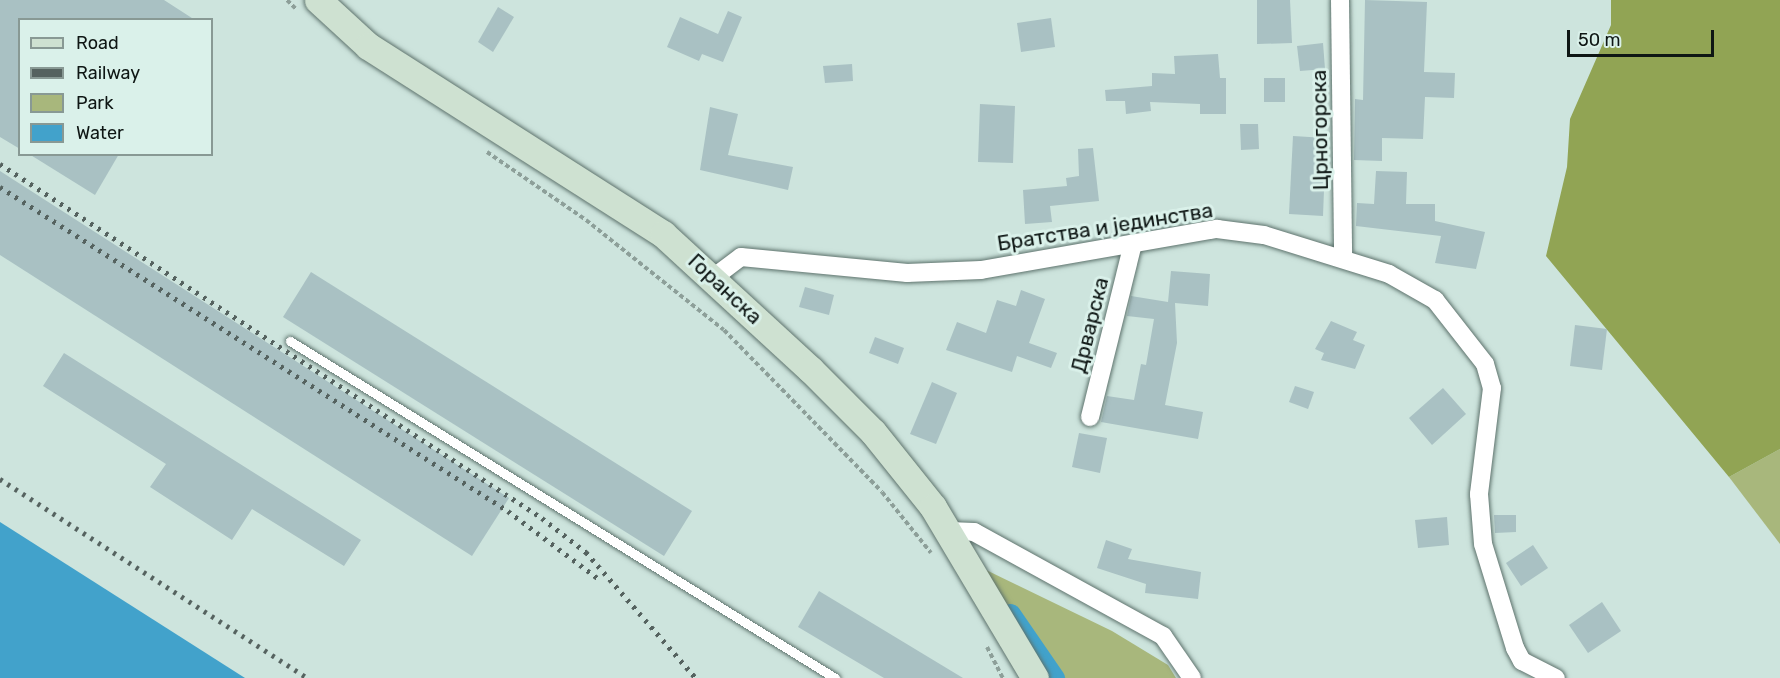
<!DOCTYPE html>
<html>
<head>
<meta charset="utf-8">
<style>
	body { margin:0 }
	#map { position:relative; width:1780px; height:678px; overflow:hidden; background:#cde4dd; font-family:Rubik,sans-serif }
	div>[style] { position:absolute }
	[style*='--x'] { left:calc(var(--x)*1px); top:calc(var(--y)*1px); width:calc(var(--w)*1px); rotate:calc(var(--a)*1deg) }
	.green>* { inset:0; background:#a8b77c }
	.forest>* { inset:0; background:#91a454 }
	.water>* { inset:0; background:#42a2cb }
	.canal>* { height:21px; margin:-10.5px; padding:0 10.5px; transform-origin:10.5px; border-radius:10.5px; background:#42a2cb }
	.building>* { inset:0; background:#a9c1c3 }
	.path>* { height:4px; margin-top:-2px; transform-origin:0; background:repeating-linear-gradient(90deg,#8d9f99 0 4.5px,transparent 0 7.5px) }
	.roads { filter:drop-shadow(0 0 2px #5e736d) drop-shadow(0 0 2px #5e736d) }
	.lane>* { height:9px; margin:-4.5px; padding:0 4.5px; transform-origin:4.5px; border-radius:4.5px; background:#fff }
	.street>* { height:18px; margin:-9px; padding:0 9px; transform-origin:9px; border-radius:9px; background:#fff }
	.secondary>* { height:27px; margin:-13.5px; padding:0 13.5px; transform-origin:13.5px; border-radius:13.5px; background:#cee1d1 }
	.rail>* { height:4.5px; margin-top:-2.25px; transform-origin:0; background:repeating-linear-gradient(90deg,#55625f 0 3px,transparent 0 9px) }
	span { translate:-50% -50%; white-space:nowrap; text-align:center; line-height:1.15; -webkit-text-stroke:6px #daf1ea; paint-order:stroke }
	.street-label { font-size:21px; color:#0e1614 }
	.legend { position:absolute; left:18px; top:18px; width:195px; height:138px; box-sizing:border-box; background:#daf1ea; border:2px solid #889994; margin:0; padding:8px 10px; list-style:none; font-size:18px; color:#0e1614 }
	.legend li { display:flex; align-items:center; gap:12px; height:30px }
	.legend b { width:30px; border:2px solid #889994 }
	.scale { position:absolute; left:1567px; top:30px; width:147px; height:27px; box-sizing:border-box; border:3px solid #0e1614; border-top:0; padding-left:8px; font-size:18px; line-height:21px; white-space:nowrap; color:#0e1614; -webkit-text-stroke:4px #daf1ea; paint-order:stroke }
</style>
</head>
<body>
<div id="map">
	<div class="green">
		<i style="clip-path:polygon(1780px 449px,1780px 544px,1729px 477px)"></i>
		<i style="clip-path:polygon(982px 568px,1112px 631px,1168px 665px,1176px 678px,1054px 678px)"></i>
	</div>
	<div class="forest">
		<i style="clip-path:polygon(1611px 0,1780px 0,1780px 449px,1729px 477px,1546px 256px,1567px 167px,1570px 119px,1611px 25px)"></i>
	</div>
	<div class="water">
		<i style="clip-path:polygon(0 522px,245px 678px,0 678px)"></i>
	</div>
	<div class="canal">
		<i style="--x:1010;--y:614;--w:78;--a:55.5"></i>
	</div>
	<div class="building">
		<i style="clip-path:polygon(0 0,164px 0,195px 20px,20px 20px,20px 149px,0 137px)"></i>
		<i style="clip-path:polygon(1257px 0,1290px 0,1292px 43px,1257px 44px)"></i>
		<i style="clip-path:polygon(1365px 0,1427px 2px,1424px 72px,1455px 73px,1454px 98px,1425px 97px,1423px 139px,1382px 138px,1382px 161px,1354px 160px,1355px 99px,1363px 100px)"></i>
		<i style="clip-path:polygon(498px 7px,514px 17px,493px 52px,478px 42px)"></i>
		<i style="clip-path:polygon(728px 11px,742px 17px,723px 62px,702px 54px,699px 61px,667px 47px,680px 17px,718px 34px)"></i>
		<i style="clip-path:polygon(1051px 18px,1055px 47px,1021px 52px,1017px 23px)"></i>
		<i style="clip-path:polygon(1323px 43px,1325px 69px,1300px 71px,1297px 46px)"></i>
		<i style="clip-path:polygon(1218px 54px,1220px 78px,1226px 78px,1226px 114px,1200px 114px,1200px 104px,1150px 102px,1151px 111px,1126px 114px,1125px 101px,1106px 101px,1105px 90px,1152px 86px,1152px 73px,1175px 74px,1174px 56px)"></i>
		<i style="clip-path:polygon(852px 64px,853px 81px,825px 83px,823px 66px)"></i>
		<i style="clip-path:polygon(1264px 78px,1285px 78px,1285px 102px,1264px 102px)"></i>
		<i style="clip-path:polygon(980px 104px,1015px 106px,1013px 163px,978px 162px)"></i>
		<i style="clip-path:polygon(710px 107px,738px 114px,728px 155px,793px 167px,788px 190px,700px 170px)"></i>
		<i style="clip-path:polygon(1240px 124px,1258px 124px,1259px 149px,1241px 150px)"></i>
		<i style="clip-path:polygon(1293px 136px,1326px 138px,1323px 216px,1289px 214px)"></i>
		<i style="clip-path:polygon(1093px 148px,1099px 201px,1050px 206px,1052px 222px,1025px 224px,1023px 190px,1067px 186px,1066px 178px,1079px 176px,1078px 149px)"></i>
		<i style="clip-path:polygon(29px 154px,119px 154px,95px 195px)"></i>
		<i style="clip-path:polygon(0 171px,509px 498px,472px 556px,0 255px)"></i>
		<i style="clip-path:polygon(1376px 171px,1407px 172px,1406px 204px,1435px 204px,1435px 221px,1485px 232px,1476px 269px,1435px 263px,1441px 236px,1356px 226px,1357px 203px,1374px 204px)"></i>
		<i style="clip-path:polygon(1171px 271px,1210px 274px,1208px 306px,1175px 303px,1177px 343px,1165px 405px,1203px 412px,1198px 439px,1101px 422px,1107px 396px,1134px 400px,1141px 364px,1146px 365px,1154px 319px,1127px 316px,1131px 296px,1168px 302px)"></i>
		<i style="clip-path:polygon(311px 272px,692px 511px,664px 556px,283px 317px)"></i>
		<i style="clip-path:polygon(805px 287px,834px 295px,829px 315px,799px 307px)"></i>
		<i style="clip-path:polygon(1021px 290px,1045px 299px,1029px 343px,1057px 353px,1051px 368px,1017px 356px,1012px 372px,946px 350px,957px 322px,986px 333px,997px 300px,1016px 306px)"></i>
		<i style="clip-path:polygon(1331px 321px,1357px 332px,1353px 340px,1365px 345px,1355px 369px,1321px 360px,1324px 353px,1315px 349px)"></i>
		<i style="clip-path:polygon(1575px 325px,1607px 329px,1602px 370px,1570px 366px)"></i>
		<i style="clip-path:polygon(875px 337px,904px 348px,898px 364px,869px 353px)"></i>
		<i style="clip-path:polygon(64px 353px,361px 540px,344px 566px,252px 509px,232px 540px,150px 487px,166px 464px,43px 386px)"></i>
		<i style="clip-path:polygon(932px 382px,957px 393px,936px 444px,910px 434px)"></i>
		<i style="clip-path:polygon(1295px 386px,1314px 392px,1308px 409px,1289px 402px)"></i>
		<i style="clip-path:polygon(1443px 388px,1466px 414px,1432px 445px,1409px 418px)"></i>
		<i style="clip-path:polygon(1079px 433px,1107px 438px,1100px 473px,1072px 467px)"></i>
		<i style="clip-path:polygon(1494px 515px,1516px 515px,1516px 532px,1495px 533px)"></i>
		<i style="clip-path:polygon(1447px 517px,1449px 545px,1418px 548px,1415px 520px)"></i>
		<i style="clip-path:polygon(1106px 540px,1132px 549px,1128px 559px,1201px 572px,1198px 599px,1145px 593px,1146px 584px,1097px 568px)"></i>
		<i style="clip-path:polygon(1533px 545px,1548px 568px,1521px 586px,1506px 563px)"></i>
		<i style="clip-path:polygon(819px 591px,963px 678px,884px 678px,798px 627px)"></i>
		<i style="clip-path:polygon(1602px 602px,1621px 631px,1588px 653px,1569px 625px)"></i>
	</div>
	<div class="path">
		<i style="--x:287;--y:0;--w:13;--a:45"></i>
		<i style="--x:487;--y:152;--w:120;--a:34.5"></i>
		<i style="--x:586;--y:220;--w:176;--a:38.6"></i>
		<i style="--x:724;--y:330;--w:226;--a:45.7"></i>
		<i style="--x:882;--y:492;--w:78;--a:51.2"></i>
		<i style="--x:987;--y:647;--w:35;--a:63"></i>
	</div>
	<div class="roads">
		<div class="lane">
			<i style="--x:290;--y:341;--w:641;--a:31.73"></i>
		</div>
		<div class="street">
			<i style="--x:1340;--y:0;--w:259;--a:89.3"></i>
			<i style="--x:713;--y:278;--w:35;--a:-37"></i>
			<i style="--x:741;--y:257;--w:167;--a:5.5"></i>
			<i style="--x:907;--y:273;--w:74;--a:-2.3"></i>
			<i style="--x:981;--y:270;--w:240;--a:-9.9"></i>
			<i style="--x:1217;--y:229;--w:47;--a:7.3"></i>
			<i style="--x:1264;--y:235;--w:131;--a:17.3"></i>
			<i style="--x:1389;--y:274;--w:53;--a:29.5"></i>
			<i style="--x:1435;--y:300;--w:81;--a:52"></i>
			<i style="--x:1485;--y:364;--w:25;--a:74"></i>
			<i style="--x:1492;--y:388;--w:107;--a:97"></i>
			<i style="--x:1479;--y:494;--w:50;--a:85.4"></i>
			<i style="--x:1483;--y:544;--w:109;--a:72.9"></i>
			<i style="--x:1515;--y:648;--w:15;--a:62"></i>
			<i style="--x:1522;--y:661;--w:38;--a:27"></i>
			<i style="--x:1090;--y:417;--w:179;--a:-76.1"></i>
			<i style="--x:949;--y:531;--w:25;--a:2"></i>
			<i style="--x:974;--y:532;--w:216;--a:28.8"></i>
			<i style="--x:1163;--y:636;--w:51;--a:55.4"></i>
		</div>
		<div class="secondary">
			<i style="--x:318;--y:0;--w:68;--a:42.6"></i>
			<i style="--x:368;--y:46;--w:350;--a:32.5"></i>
			<i style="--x:663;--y:234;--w:200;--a:42.6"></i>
			<i style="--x:810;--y:369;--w:89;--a:45"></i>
			<i style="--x:873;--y:432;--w:96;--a:51.3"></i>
			<i style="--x:933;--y:507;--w:199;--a:59.2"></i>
		</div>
	</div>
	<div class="rail">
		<i style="--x:0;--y:164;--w:647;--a:33.15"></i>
		<i style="--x:542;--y:518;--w:56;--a:37.7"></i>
		<i style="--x:586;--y:552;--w:167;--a:48.9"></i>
		<i style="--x:0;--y:187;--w:603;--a:32.53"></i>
		<i style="--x:508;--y:511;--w:114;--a:36.8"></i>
		<i style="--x:0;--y:479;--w:367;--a:32.9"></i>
	</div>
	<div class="street-label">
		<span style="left:1320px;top:130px;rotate:-91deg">Црногорска</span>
		<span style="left:1105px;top:227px;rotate:-9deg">Братства и јединства</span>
		<span style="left:725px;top:289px;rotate:43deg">Горанска</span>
		<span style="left:1090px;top:325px;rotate:-76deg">Дрварска</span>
	</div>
	<ul class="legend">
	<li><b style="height:8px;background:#cee1d1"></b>Road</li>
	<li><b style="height:8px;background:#55625f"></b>Railway</li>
	<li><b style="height:16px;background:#a8b77c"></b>Park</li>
	<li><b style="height:16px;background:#42a2cb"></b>Water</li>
	</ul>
	<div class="scale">50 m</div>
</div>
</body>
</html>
